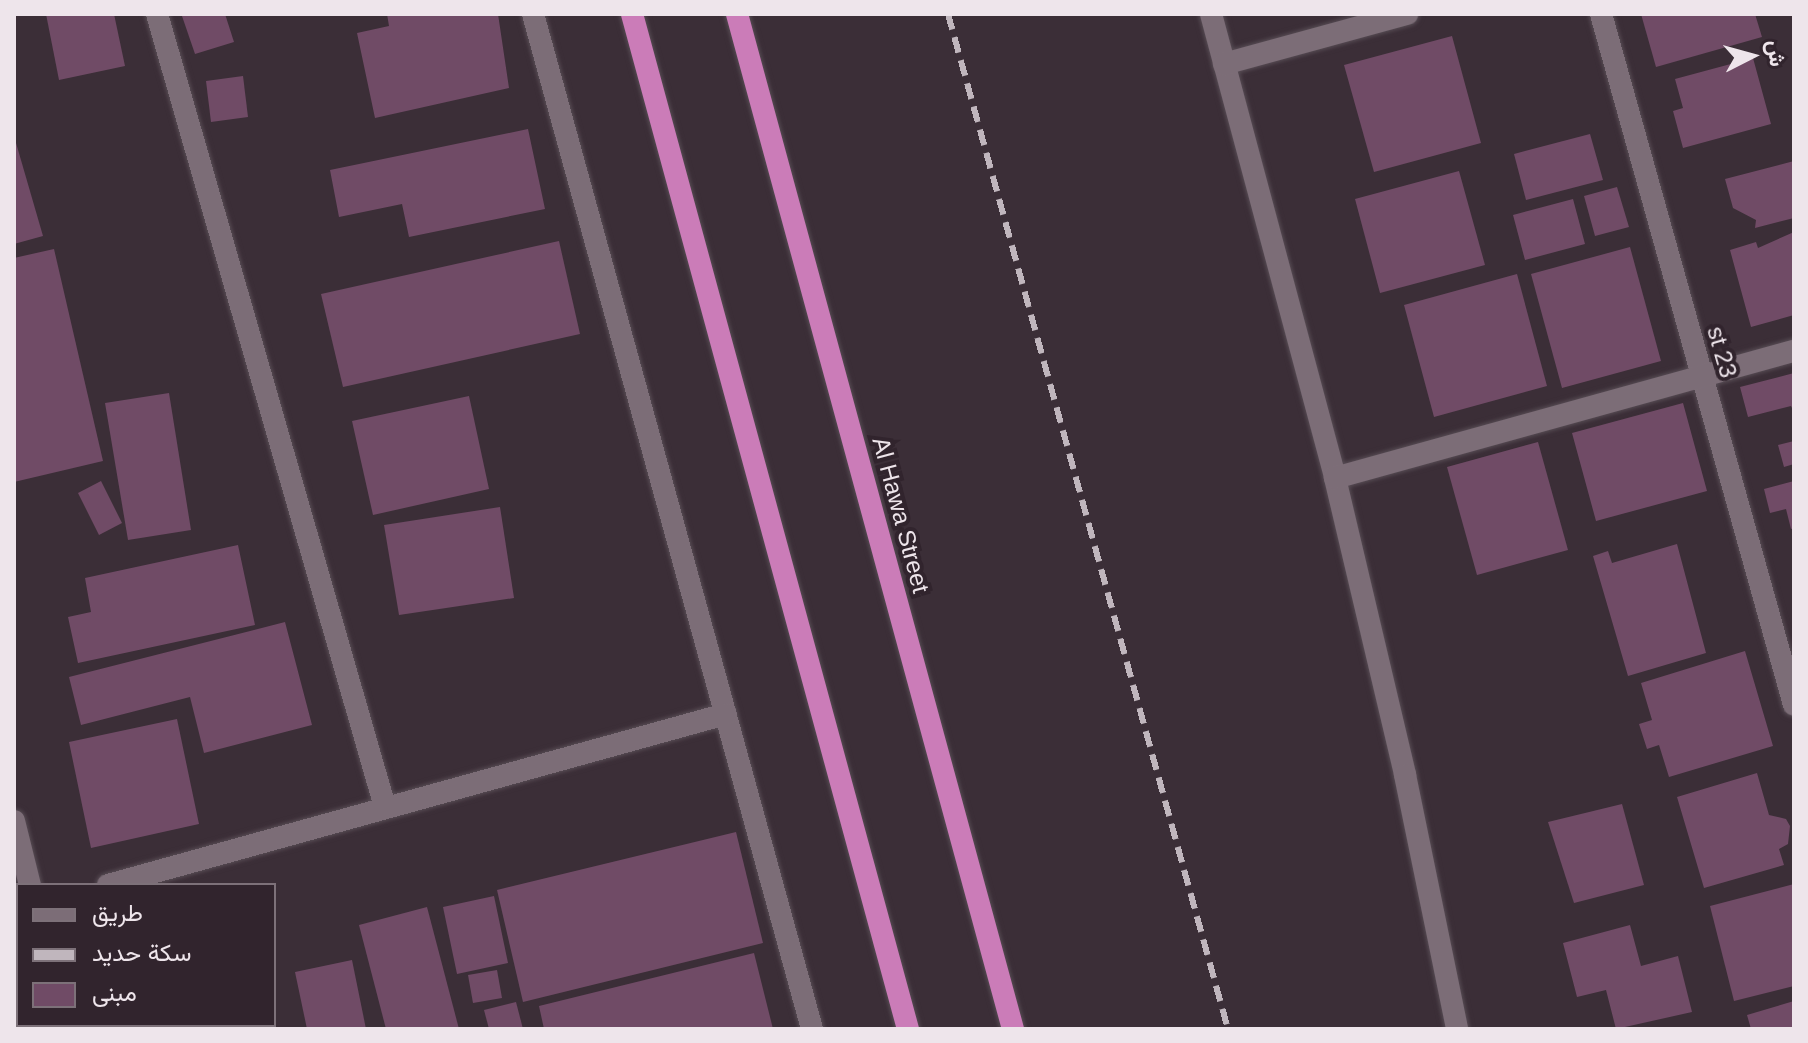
<!DOCTYPE html>
<html>
<head>
<meta charset="utf-8">
<style>
	body { margin:0 }
	#map { position:relative; width:1808px; height:1043px; overflow:hidden; background:#3b2e37; font-family:Helvetica,Vazirmatn,sans-serif }
	div>[style] { position:absolute }
	[style*='--x'] { left:calc(var(--x)*1px); top:calc(var(--y)*1px); width:calc(var(--w)*1px); rotate:calc(var(--a)*1deg) }
	.building>* { inset:0; background:#704b66 }
	.roads { filter:drop-shadow(0 0 2px #574c54) drop-shadow(0 0 2px #574c54) }
	.minor>* { height:22px; margin:-11px; padding:0 11px; transform-origin:11px; border-radius:11px; background:#7c6d77 }
	.trunk>* { height:22px; margin:-11px; padding:0 11px; transform-origin:11px; border-radius:11px; background:#cb7cb8 }
	.rail>* { height:6px; margin-top:-3px; transform-origin:0; background:repeating-linear-gradient(90deg,#c0b6bd 0 16px,transparent 0 24px) }
	span { translate:-50% -50%; white-space:nowrap; text-align:center; line-height:1.15; -webkit-text-stroke:8px #31242d; paint-order:stroke }
	.street-label { font-size:24px; color:#eee5eb }
	.frame { position:absolute; inset:0; border:16px solid #eee5eb; pointer-events:none }
	.legend { position:absolute; left:16px; top:883px; width:260px; height:144px; box-sizing:border-box; background:#31242d; border:2px solid #7d7179; margin:0; padding:10px 14px; list-style:none; font-size:24px; color:#eee5eb }
	.legend li { display:flex; align-items:center; gap:16px; height:40px }
	.legend b { width:40px; border:2px solid #7d7179 }
	.north { position:absolute; left:1712px; top:16px; width:80px; height:80px; -webkit-text-stroke:6px #31242d; paint-order:stroke; rotate:84deg; font-size:22px; font-weight:700; line-height:32px; text-align:center; color:#eee5eb }
	.north::after { content:''; display:block; margin:auto; width:28px; height:36px; background:#eee5eb; clip-path:polygon(50% 0,100% 100%,50% 72%,0 100%) }
</style>
</head>
<body>
<div id="map">
	<div class="building">
		<i style="clip-path:polygon(46px 14px,114px 14px,125px 66px,59px 80px)"></i>
		<i style="clip-path:polygon(225px 14px,234px 42px,195px 54px,182px 16px)"></i>
		<i style="clip-path:polygon(387px 14px,498px 14px,509px 88px,375px 118px,357px 33px,389px 26px)"></i>
		<i style="clip-path:polygon(1641px 14px,1755px 14px,1762px 37px,1656px 67px)"></i>
		<i style="clip-path:polygon(1452px 36px,1481px 143px,1374px 172px,1344px 65px)"></i>
		<i style="clip-path:polygon(1753px 58px,1771px 124px,1683px 148px,1673px 111px,1683px 108px,1675px 79px)"></i>
		<i style="clip-path:polygon(243px 76px,248px 117px,211px 122px,206px 81px)"></i>
		<i style="clip-path:polygon(528px 129px,545px 209px,409px 237px,402px 204px,339px 217px,330px 170px)"></i>
		<i style="clip-path:polygon(1590px 134px,1603px 180px,1526px 200px,1514px 154px)"></i>
		<i style="clip-path:polygon(14px 136px,43px 236px,14px 244px)"></i>
		<i style="clip-path:polygon(1794px 161px,1794px 218px,1755px 228px,1756px 220px,1733px 208px,1725px 179px)"></i>
		<i style="clip-path:polygon(1459px 171px,1485px 265px,1380px 293px,1355px 199px)"></i>
		<i style="clip-path:polygon(1617px 187px,1629px 227px,1595px 236px,1584px 196px)"></i>
		<i style="clip-path:polygon(1573px 199px,1585px 244px,1525px 260px,1513px 215px)"></i>
		<i style="clip-path:polygon(1794px 232px,1794px 315px,1751px 327px,1730px 250px,1756px 242px,1758px 248px)"></i>
		<i style="clip-path:polygon(559px 241px,580px 334px,343px 387px,321px 294px)"></i>
		<i style="clip-path:polygon(1630px 247px,1661px 361px,1562px 388px,1531px 274px)"></i>
		<i style="clip-path:polygon(54px 249px,103px 461px,14px 482px,14px 258px)"></i>
		<i style="clip-path:polygon(1517px 274px,1547px 386px,1434px 417px,1404px 305px)"></i>
		<i style="clip-path:polygon(1794px 373px,1794px 412px,1791px 406px,1748px 417px,1740px 387px)"></i>
		<i style="clip-path:polygon(169px 393px,191px 530px,128px 540px,105px 403px)"></i>
		<i style="clip-path:polygon(469px 396px,489px 489px,373px 515px,352px 421px)"></i>
		<i style="clip-path:polygon(1683px 403px,1707px 491px,1596px 521px,1572px 433px)"></i>
		<i style="clip-path:polygon(1794px 441px,1794px 464px,1784px 467px,1778px 445px)"></i>
		<i style="clip-path:polygon(1538px 442px,1568px 550px,1477px 575px,1447px 467px)"></i>
		<i style="clip-path:polygon(101px 481px,122px 523px,99px 535px,78px 493px)"></i>
		<i style="clip-path:polygon(1794px 481px,1794px 528px,1791px 529px,1786px 509px,1770px 513px,1764px 489px)"></i>
		<i style="clip-path:polygon(500px 507px,514px 598px,399px 615px,384px 525px)"></i>
		<i style="clip-path:polygon(1677px 544px,1706px 653px,1628px 676px,1593px 556px,1608px 551px,1612px 563px)"></i>
		<i style="clip-path:polygon(238px 545px,255px 625px,78px 663px,68px 617px,91px 612px,85px 578px)"></i>
		<i style="clip-path:polygon(285px 622px,312px 725px,204px 753px,190px 697px,81px 725px,69px 677px)"></i>
		<i style="clip-path:polygon(1745px 651px,1773px 746px,1669px 777px,1659px 745px,1647px 749px,1639px 724px,1652px 720px,1641px 683px)"></i>
		<i style="clip-path:polygon(177px 719px,199px 824px,91px 848px,69px 742px)"></i>
		<i style="clip-path:polygon(1757px 773px,1769px 815px,1786px 819px,1790px 826px,1788px 844px,1779px 849px,1784px 865px,1704px 888px,1677px 797px)"></i>
		<i style="clip-path:polygon(1622px 804px,1644px 885px,1574px 903px,1548px 822px)"></i>
		<i style="clip-path:polygon(736px 832px,763px 943px,523px 1002px,497px 890px)"></i>
		<i style="clip-path:polygon(1794px 884px,1794px 986px,1734px 1001px,1710px 906px)"></i>
		<i style="clip-path:polygon(494px 896px,508px 963px,457px 974px,443px 907px)"></i>
		<i style="clip-path:polygon(427px 907px,459px 1029px,386px 1029px,359px 925px)"></i>
		<i style="clip-path:polygon(1630px 925px,1641px 966px,1678px 956px,1692px 1012px,1616px 1029px,1606px 990px,1577px 997px,1563px 943px)"></i>
		<i style="clip-path:polygon(754px 953px,773px 1029px,544px 1029px,539px 1006px)"></i>
		<i style="clip-path:polygon(352px 960px,366px 1029px,307px 1029px,295px 972px)"></i>
		<i style="clip-path:polygon(497px 970px,502px 998px,473px 1003px,468px 975px)"></i>
		<i style="clip-path:polygon(1794px 1001px,1794px 1029px,1751px 1029px,1747px 1015px)"></i>
		<i style="clip-path:polygon(516px 1002px,523px 1029px,489px 1029px,484px 1010px)"></i>
		<i style="clip-path:polygon(18px 1017px,18px 1025px,59px 1029px,14px 1029px)"></i>
		<i style="clip-path:polygon(140px 1025px,212px 1025px,213px 1029px,140px 1029px)"></i>
	</div>
	<div class="roads">
		<div class="minor">
			<i style="--x:157;--y:14;--w:825;--a:73.96"></i>
			<i style="--x:533;--y:14;--w:1053;--a:74.63"></i>
			<i style="--x:1211;--y:14;--w:480;--a:75"></i>
			<i style="--x:1335;--y:478;--w:305;--a:76.7"></i>
			<i style="--x:1405;--y:775;--w:259;--a:78.4"></i>
			<i style="--x:1601;--y:14;--w:717;--a:74.39"></i>
			<i style="--x:1224;--y:64;--w:190;--a:-15.3"></i>
			<i style="--x:1335;--y:478;--w:476;--a:-15.5"></i>
			<i style="--x:14;--y:821;--w:66;--a:76"></i>
			<i style="--x:108;--y:885;--w:641;--a:-15.47"></i>
			<i style="--x:14;--y:912;--w:4;--a:-14"></i>
			<i style="--x:71;--y:1025;--w:4;--a:63"></i>
		</div>
		<div class="trunk">
			<i style="--x:632;--y:14;--w:1052;--a:74.79"></i>
			<i style="--x:737;--y:14;--w:1052;--a:74.79"></i>
		</div>
	</div>
	<div class="rail">
		<i style="--x:948;--y:14;--w:1053;--a:74.58"></i>
	</div>
	<div class="street-label">
		<span style="left:1722px;top:352px;rotate:74deg">st 23</span>
		<span style="left:901px;top:515px;rotate:75deg">Al Hawa Street</span>
	</div>
	<div class="frame"></div>
	<ul class="legend">
	<li><b style="height:10px;background:#7c6d77"></b>طريق</li>
	<li><b style="height:10px;background:#c0b6bd"></b>سكة حديد</li>
	<li><b style="height:22px;background:#704b66"></b>مبنى</li>
	</ul>
	<div class="north">ش</div>
</div>
</body>
</html>
